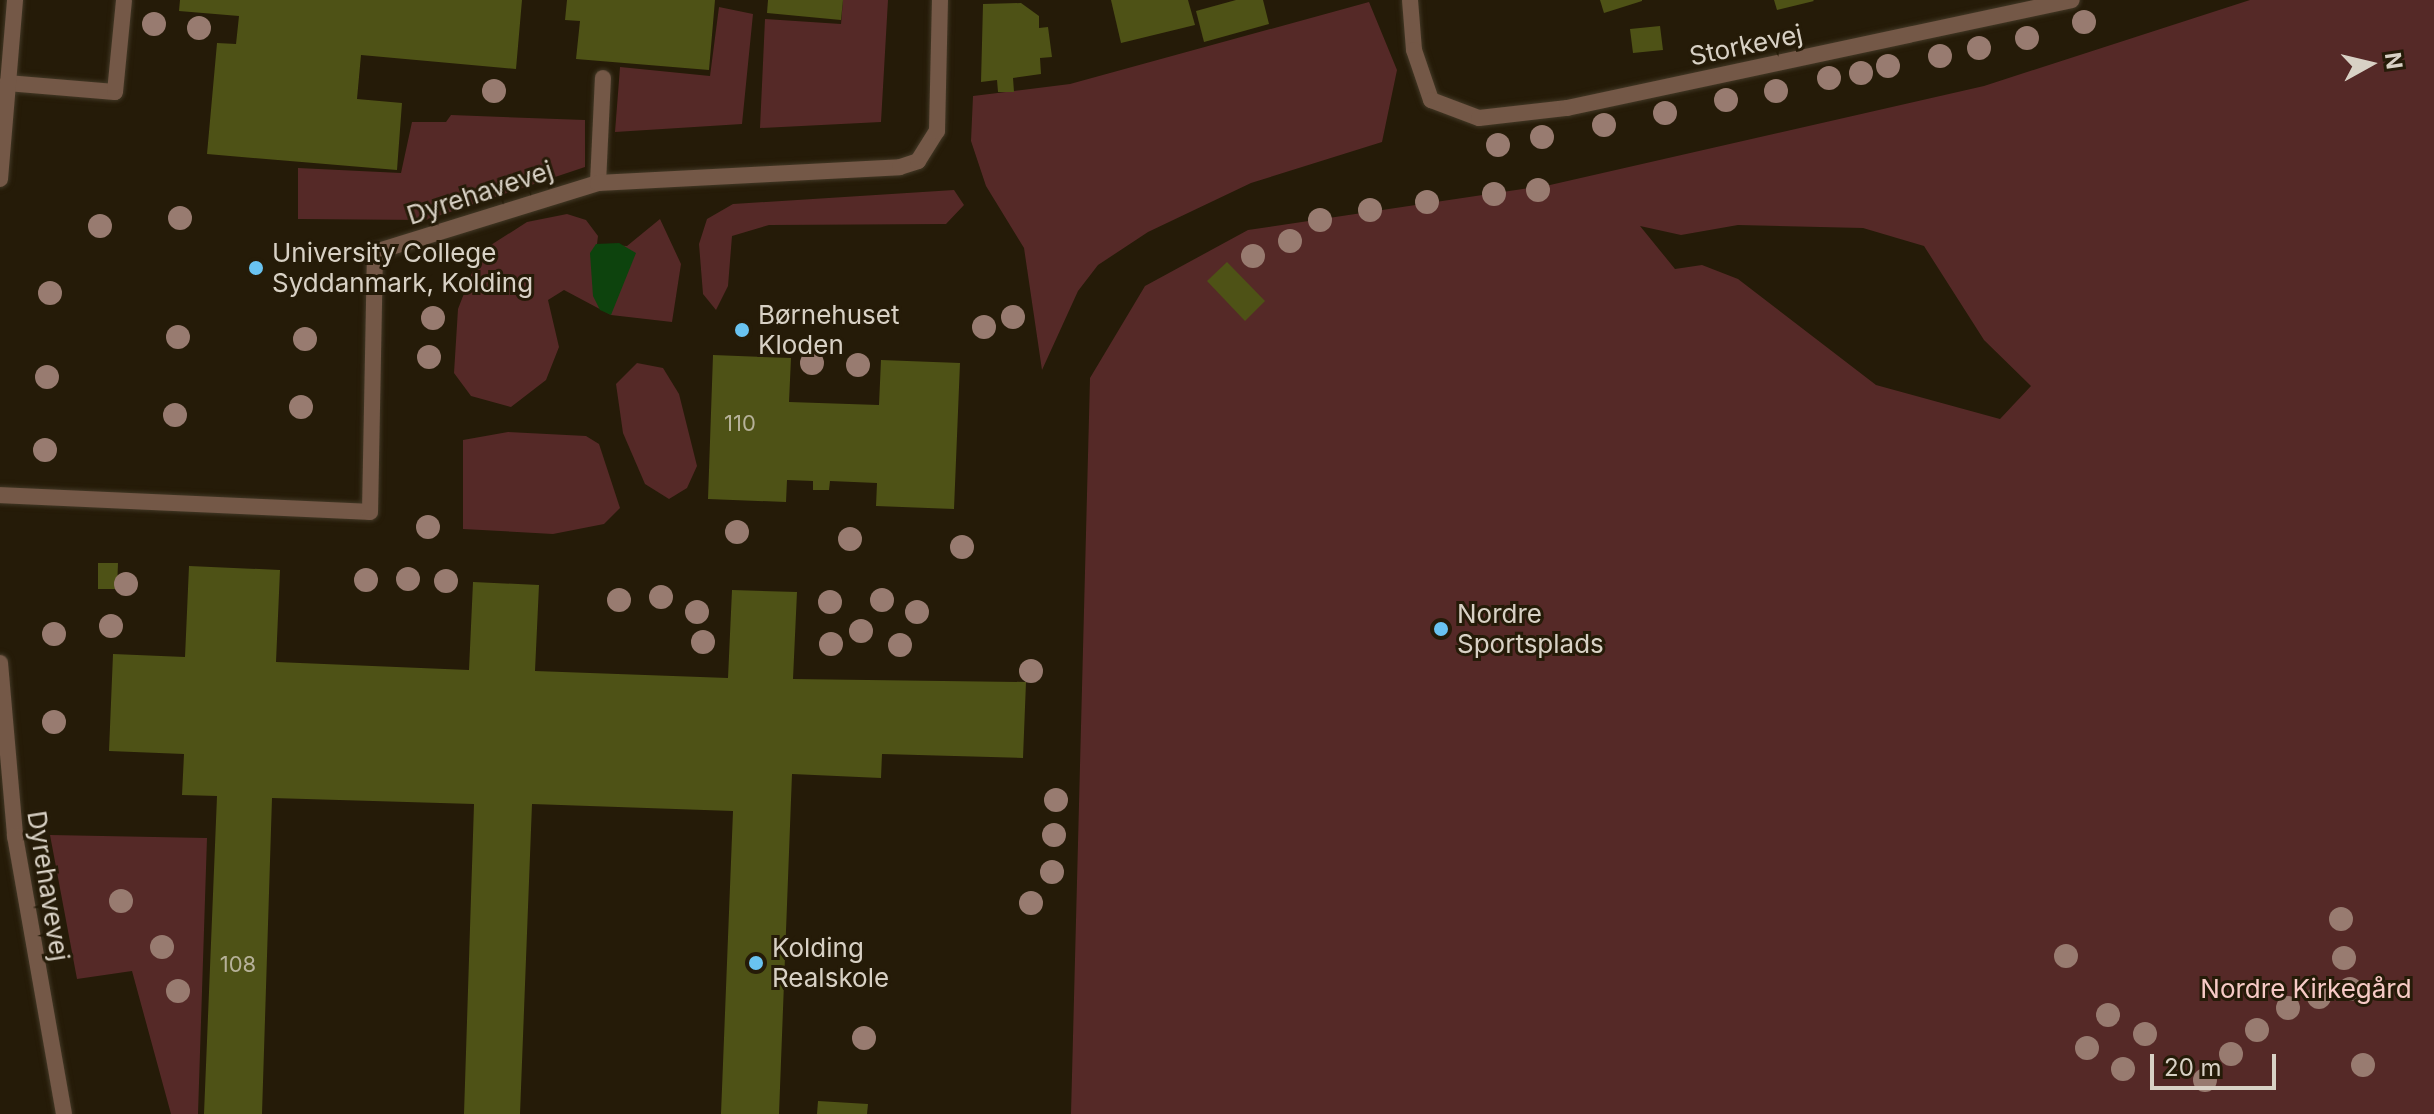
<!DOCTYPE html>
<html>
<head>
<meta charset="utf-8">
<style>
	body { margin:0 }
	#map { position:relative; width:2434px; height:1114px; overflow:hidden; background:#251b08; font-family:Inter,sans-serif }
	div>[style] { position:absolute }
	[style*='--x'] { left:calc(var(--x)*1px); top:calc(var(--y)*1px); width:calc(var(--w)*1px); rotate:calc(var(--a)*1deg) }
	.green>* { inset:0; background:#552927 }
	.water>* { inset:0; background:#0d430d }
	.building>* { inset:0; background:#4e5216 }
	.roads { filter:drop-shadow(0 0 2px #423826) drop-shadow(0 0 2px #423826) }
	.service>* { height:16px; margin:-8px; padding:0 8px; transform-origin:8px; border-radius:8px; background:#745847 }
	.minor>* { height:16px; margin:-8px; padding:0 8px; transform-origin:8px; border-radius:8px; background:#745847 }
	.trees>* { width:24px; height:24px; margin:-12px; border-radius:50%; background:#987b70 }
	.dots>* { width:22px; height:22px; translate:-50% -50%; box-sizing:border-box; border:4px solid #251b08; border-radius:50% }
	span { translate:-50% -50%; white-space:nowrap; text-align:center; line-height:1.15; -webkit-text-stroke:6px #251b08; paint-order:stroke }
	.number-label { font-size:22px; color:#b6b199 }
	.number-label span { -webkit-text-stroke-width:0 }
	.street-label { font-size:26px; color:#d8d1c5 }
	.poi-label { font-size:26px; color:#d8d1c5 }
	.left { translate:0 -50%; text-align:left }
	.park-label { font-size:26px; color:#f7cac6 }
	.north { position:absolute; left:2330px; top:24px; width:80px; height:80px; -webkit-text-stroke:6px #251b08; paint-order:stroke; rotate:82deg; font-size:22px; font-weight:700; line-height:32px; text-align:center; color:#d8d1c5 }
	.north::after { content:''; display:block; margin:auto; width:28px; height:36px; background:#d8d1c5; clip-path:polygon(50% 0,100% 100%,50% 72%,0 100%) }
	.scale { position:absolute; left:2150px; top:1054px; width:126px; height:36px; box-sizing:border-box; border:4px solid #d8d1c5; border-top:0; padding-left:10px; font-size:24px; line-height:28px; white-space:nowrap; color:#d8d1c5; -webkit-text-stroke:6px #251b08; paint-order:stroke }
</style>
</head>
<body>
<div id="map">
	<div class="green">
		<i style="clip-path:polygon(843px 0,888px 0,881px 122px,760px 128px,765px 19px,841px 24px)"></i>
		<i style="clip-path:polygon(evenodd,2250px 0,2434px 0,2434px 1114px,1071px 1114px,1090px 378px,1145px 286px,1248px 230px,1550px 185px,1984px 86px,2250px 0,1738px 225px,1863px 228px,1924px 246px,1984px 340px,2031px 386px,2000px 419px,1876px 385px,1738px 279px,1702px 265px,1675px 269px,1640px 226px,1681px 235px,1738px 225px)"></i>
		<i style="clip-path:polygon(1369px 2px,1397px 70px,1382px 142px,1251px 183px,1148px 232px,1098px 265px,1078px 291px,1042px 370px,1024px 248px,986px 186px,971px 141px,973px 96px,1070px 84px)"></i>
		<i style="clip-path:polygon(719px 7px,753px 14px,742px 124px,615px 132px,620px 67px,710px 76px)"></i>
		<i style="clip-path:polygon(451px 115px,585px 120px,585px 167px,426px 220px,298px 219px,298px 168px,401px 173px,412px 122px,446px 122px)"></i>
		<i style="clip-path:polygon(954px 190px,964px 205px,946px 224px,769px 225px,732px 236px,728px 286px,716px 310px,703px 294px,699px 244px,707px 219px,733px 204px)"></i>
		<i style="clip-path:polygon(567px 214px,586px 220px,598px 236px,597px 244px,627px 246px,660px 219px,681px 264px,672px 322px,611px 315px,564px 290px,548px 300px,559px 347px,546px 380px,511px 407px,471px 396px,454px 373px,458px 309px,480px 252px,527px 222px)"></i>
		<i style="clip-path:polygon(637px 363px,663px 368px,679px 394px,697px 466px,687px 488px,669px 499px,645px 484px,623px 433px,616px 384px)"></i>
		<i style="clip-path:polygon(508px 432px,586px 436px,599px 444px,620px 508px,604px 524px,553px 534px,463px 529px,463px 440px)"></i>
		<i style="clip-path:polygon(50px 835px,207px 838px,198px 1114px,171px 1114px,132px 971px,77px 979px)"></i>
	</div>
	<div class="water">
		<i style="clip-path:polygon(619px 243px,636px 253px,611px 315px,600px 310px,593px 296px,590px 253px,596px 244px)"></i>
	</div>
	<div class="building">
		<i style="clip-path:polygon(180px 0,522px 0,516px 69px,361px 55px,357px 99px,402px 103px,397px 170px,207px 154px,217px 43px,236px 44px,239px 16px,179px 11px)"></i>
		<i style="clip-path:polygon(567px 0,715px 0,709px 70px,576px 59px,580px 21px,565px 20px)"></i>
		<i style="clip-path:polygon(768px 0,843px 0,841px 20px,767px 13px)"></i>
		<i style="clip-path:polygon(1111px 0,1188px 0,1195px 25px,1121px 43px)"></i>
		<i style="clip-path:polygon(1236px 0,1263px 0,1269px 24px,1204px 42px,1196px 11px)"></i>
		<i style="clip-path:polygon(1600px 0,1642px 0,1642px 1px,1604px 13px)"></i>
		<i style="clip-path:polygon(1774px 0,1813px 0,1814px 1px,1777px 10px)"></i>
		<i style="clip-path:polygon(1021px 3px,1039px 16px,1039px 28px,1048px 27px,1052px 57px,1040px 58px,1041px 74px,1013px 78px,1014px 92px,998px 92px,997px 80px,981px 82px,983px 4px)"></i>
		<i style="clip-path:polygon(1660px 26px,1663px 50px,1633px 53px,1630px 29px)"></i>
		<i style="clip-path:polygon(1227px 262px,1265px 301px,1245px 321px,1207px 281px)"></i>
		<i style="clip-path:polygon(713px 355px,791px 358px,789px 402px,879px 405px,881px 360px,960px 363px,954px 509px,876px 506px,877px 483px,830px 481px,829px 490px,813px 490px,813px 481px,787px 480px,786px 502px,708px 499px)"></i>
		<i style="clip-path:polygon(98px 563px,118px 563px,117px 589px,98px 589px)"></i>
		<i style="clip-path:polygon(189px 566px,280px 570px,276px 662px,469px 670px,473px 582px,539px 585px,535px 671px,728px 678px,732px 590px,797px 592px,793px 679px,1026px 682px,1023px 758px,882px 754px,881px 778px,792px 774px,779px 1114px,721px 1114px,733px 811px,532px 804px,520px 1114px,464px 1114px,474px 804px,272px 798px,262px 1114px,204px 1114px,217px 796px,182px 795px,184px 754px,109px 751px,113px 654px,185px 657px)"></i>
		<i style="clip-path:polygon(818px 1101px,868px 1104px,867px 1114px,817px 1114px)"></i>
	</div>
	<div class="roads">
		<div class="service">
			<i style="--x:7;--y:83;--w:108;--a:4.8"></i>
			<i style="--x:115;--y:92;--w:92;--a:-84.4"></i>
			<i style="--x:598;--y:183;--w:105;--a:-87.3"></i>
			<i style="--x:0;--y:495;--w:370;--a:2.6"></i>
			<i style="--x:370;--y:512;--w:260;--a:-88.9"></i>
			<i style="--x:375;--y:252;--w:233;--a:-17.2"></i>
			<i style="--x:598;--y:183;--w:302;--a:-3"></i>
			<i style="--x:900;--y:167;--w:19;--a:-18"></i>
			<i style="--x:918;--y:161;--w:36;--a:-58"></i>
			<i style="--x:937;--y:131;--w:131;--a:-88.7"></i>
		</div>
		<div class="minor">
			<i style="--x:1410;--y:0;--w:50;--a:85.4"></i>
			<i style="--x:1414;--y:50;--w:53;--a:71.2"></i>
			<i style="--x:1431;--y:100;--w:51;--a:20.6"></i>
			<i style="--x:1479;--y:118;--w:89;--a:-6.5"></i>
			<i style="--x:1567;--y:108;--w:516;--a:-12.07"></i>
			<i style="--x:0;--y:179;--w:180;--a:-85.2"></i>
			<i style="--x:0;--y:663;--w:174;--a:85"></i>
			<i style="--x:15;--y:836;--w:282;--a:80"></i>
		</div>
	</div>
	<div class="trees">
		<i style="left:2084px;top:22px"></i>
		<i style="left:154px;top:24px"></i>
		<i style="left:199px;top:28px"></i>
		<i style="left:2027px;top:38px"></i>
		<i style="left:1979px;top:48px"></i>
		<i style="left:1940px;top:56px"></i>
		<i style="left:1888px;top:66px"></i>
		<i style="left:1861px;top:73px"></i>
		<i style="left:1829px;top:78px"></i>
		<i style="left:494px;top:91px"></i>
		<i style="left:1776px;top:91px"></i>
		<i style="left:1726px;top:100px"></i>
		<i style="left:1665px;top:113px"></i>
		<i style="left:1604px;top:125px"></i>
		<i style="left:1542px;top:137px"></i>
		<i style="left:1498px;top:145px"></i>
		<i style="left:1538px;top:190px"></i>
		<i style="left:1494px;top:194px"></i>
		<i style="left:1427px;top:202px"></i>
		<i style="left:1370px;top:210px"></i>
		<i style="left:180px;top:218px"></i>
		<i style="left:1320px;top:220px"></i>
		<i style="left:100px;top:226px"></i>
		<i style="left:1290px;top:241px"></i>
		<i style="left:1253px;top:256px"></i>
		<i style="left:50px;top:293px"></i>
		<i style="left:1013px;top:317px"></i>
		<i style="left:433px;top:318px"></i>
		<i style="left:984px;top:327px"></i>
		<i style="left:178px;top:337px"></i>
		<i style="left:305px;top:339px"></i>
		<i style="left:429px;top:357px"></i>
		<i style="left:812px;top:363px"></i>
		<i style="left:858px;top:365px"></i>
		<i style="left:47px;top:377px"></i>
		<i style="left:301px;top:407px"></i>
		<i style="left:175px;top:415px"></i>
		<i style="left:45px;top:450px"></i>
		<i style="left:428px;top:527px"></i>
		<i style="left:737px;top:532px"></i>
		<i style="left:850px;top:539px"></i>
		<i style="left:962px;top:547px"></i>
		<i style="left:408px;top:579px"></i>
		<i style="left:366px;top:580px"></i>
		<i style="left:446px;top:581px"></i>
		<i style="left:126px;top:584px"></i>
		<i style="left:661px;top:597px"></i>
		<i style="left:619px;top:600px"></i>
		<i style="left:882px;top:600px"></i>
		<i style="left:830px;top:602px"></i>
		<i style="left:697px;top:612px"></i>
		<i style="left:917px;top:612px"></i>
		<i style="left:111px;top:626px"></i>
		<i style="left:861px;top:631px"></i>
		<i style="left:54px;top:634px"></i>
		<i style="left:703px;top:642px"></i>
		<i style="left:831px;top:644px"></i>
		<i style="left:900px;top:645px"></i>
		<i style="left:1031px;top:671px"></i>
		<i style="left:54px;top:722px"></i>
		<i style="left:1056px;top:800px"></i>
		<i style="left:1054px;top:835px"></i>
		<i style="left:1052px;top:872px"></i>
		<i style="left:121px;top:901px"></i>
		<i style="left:1031px;top:903px"></i>
		<i style="left:2341px;top:919px"></i>
		<i style="left:162px;top:947px"></i>
		<i style="left:2066px;top:956px"></i>
		<i style="left:2344px;top:958px"></i>
		<i style="left:2350px;top:989px"></i>
		<i style="left:178px;top:991px"></i>
		<i style="left:2319px;top:997px"></i>
		<i style="left:2288px;top:1008px"></i>
		<i style="left:2108px;top:1015px"></i>
		<i style="left:2257px;top:1030px"></i>
		<i style="left:2145px;top:1034px"></i>
		<i style="left:864px;top:1038px"></i>
		<i style="left:2087px;top:1048px"></i>
		<i style="left:2231px;top:1054px"></i>
		<i style="left:2363px;top:1065px"></i>
		<i style="left:2123px;top:1069px"></i>
		<i style="left:2205px;top:1080px"></i>
	</div>
	<div class="dots">
		<i style="left:256px;top:268px;background:#69c3f1"></i>
		<i style="left:742px;top:330px;background:#69c3f1"></i>
		<i style="left:1441px;top:629px;background:#69c3f1"></i>
		<i style="left:756px;top:963px;background:#69c3f1"></i>
	</div>
	<div class="number-label">
		<span style="left:740px;top:424px">110</span>
		<span style="left:238px;top:965px">108</span>
	</div>
	<div class="street-label">
		<span style="left:1746px;top:45px;rotate:-12deg">Storkevej</span>
		<span style="left:480px;top:193px;rotate:-18deg">Dyrehavevej</span>
		<span style="left:48px;top:886px;rotate:81deg">Dyrehavevej</span>
	</div>
	<div class="poi-label">
		<span class="left" style="left:272px;top:268px">University College<br>Syddanmark, Kolding</span>
		<span class="left" style="left:758px;top:330px">Børnehuset<br>Kloden</span>
		<span class="left" style="left:1457px;top:629px">Nordre<br>Sportsplads</span>
		<span class="left" style="left:772px;top:963px">Kolding<br>Realskole</span>
	</div>
	<div class="park-label">
		<span style="left:2306px;top:989px">Nordre Kirkegård</span>
	</div>
	<div class="north">N</div>
	<div class="scale">20 m</div>
</div>
</body>
</html>
